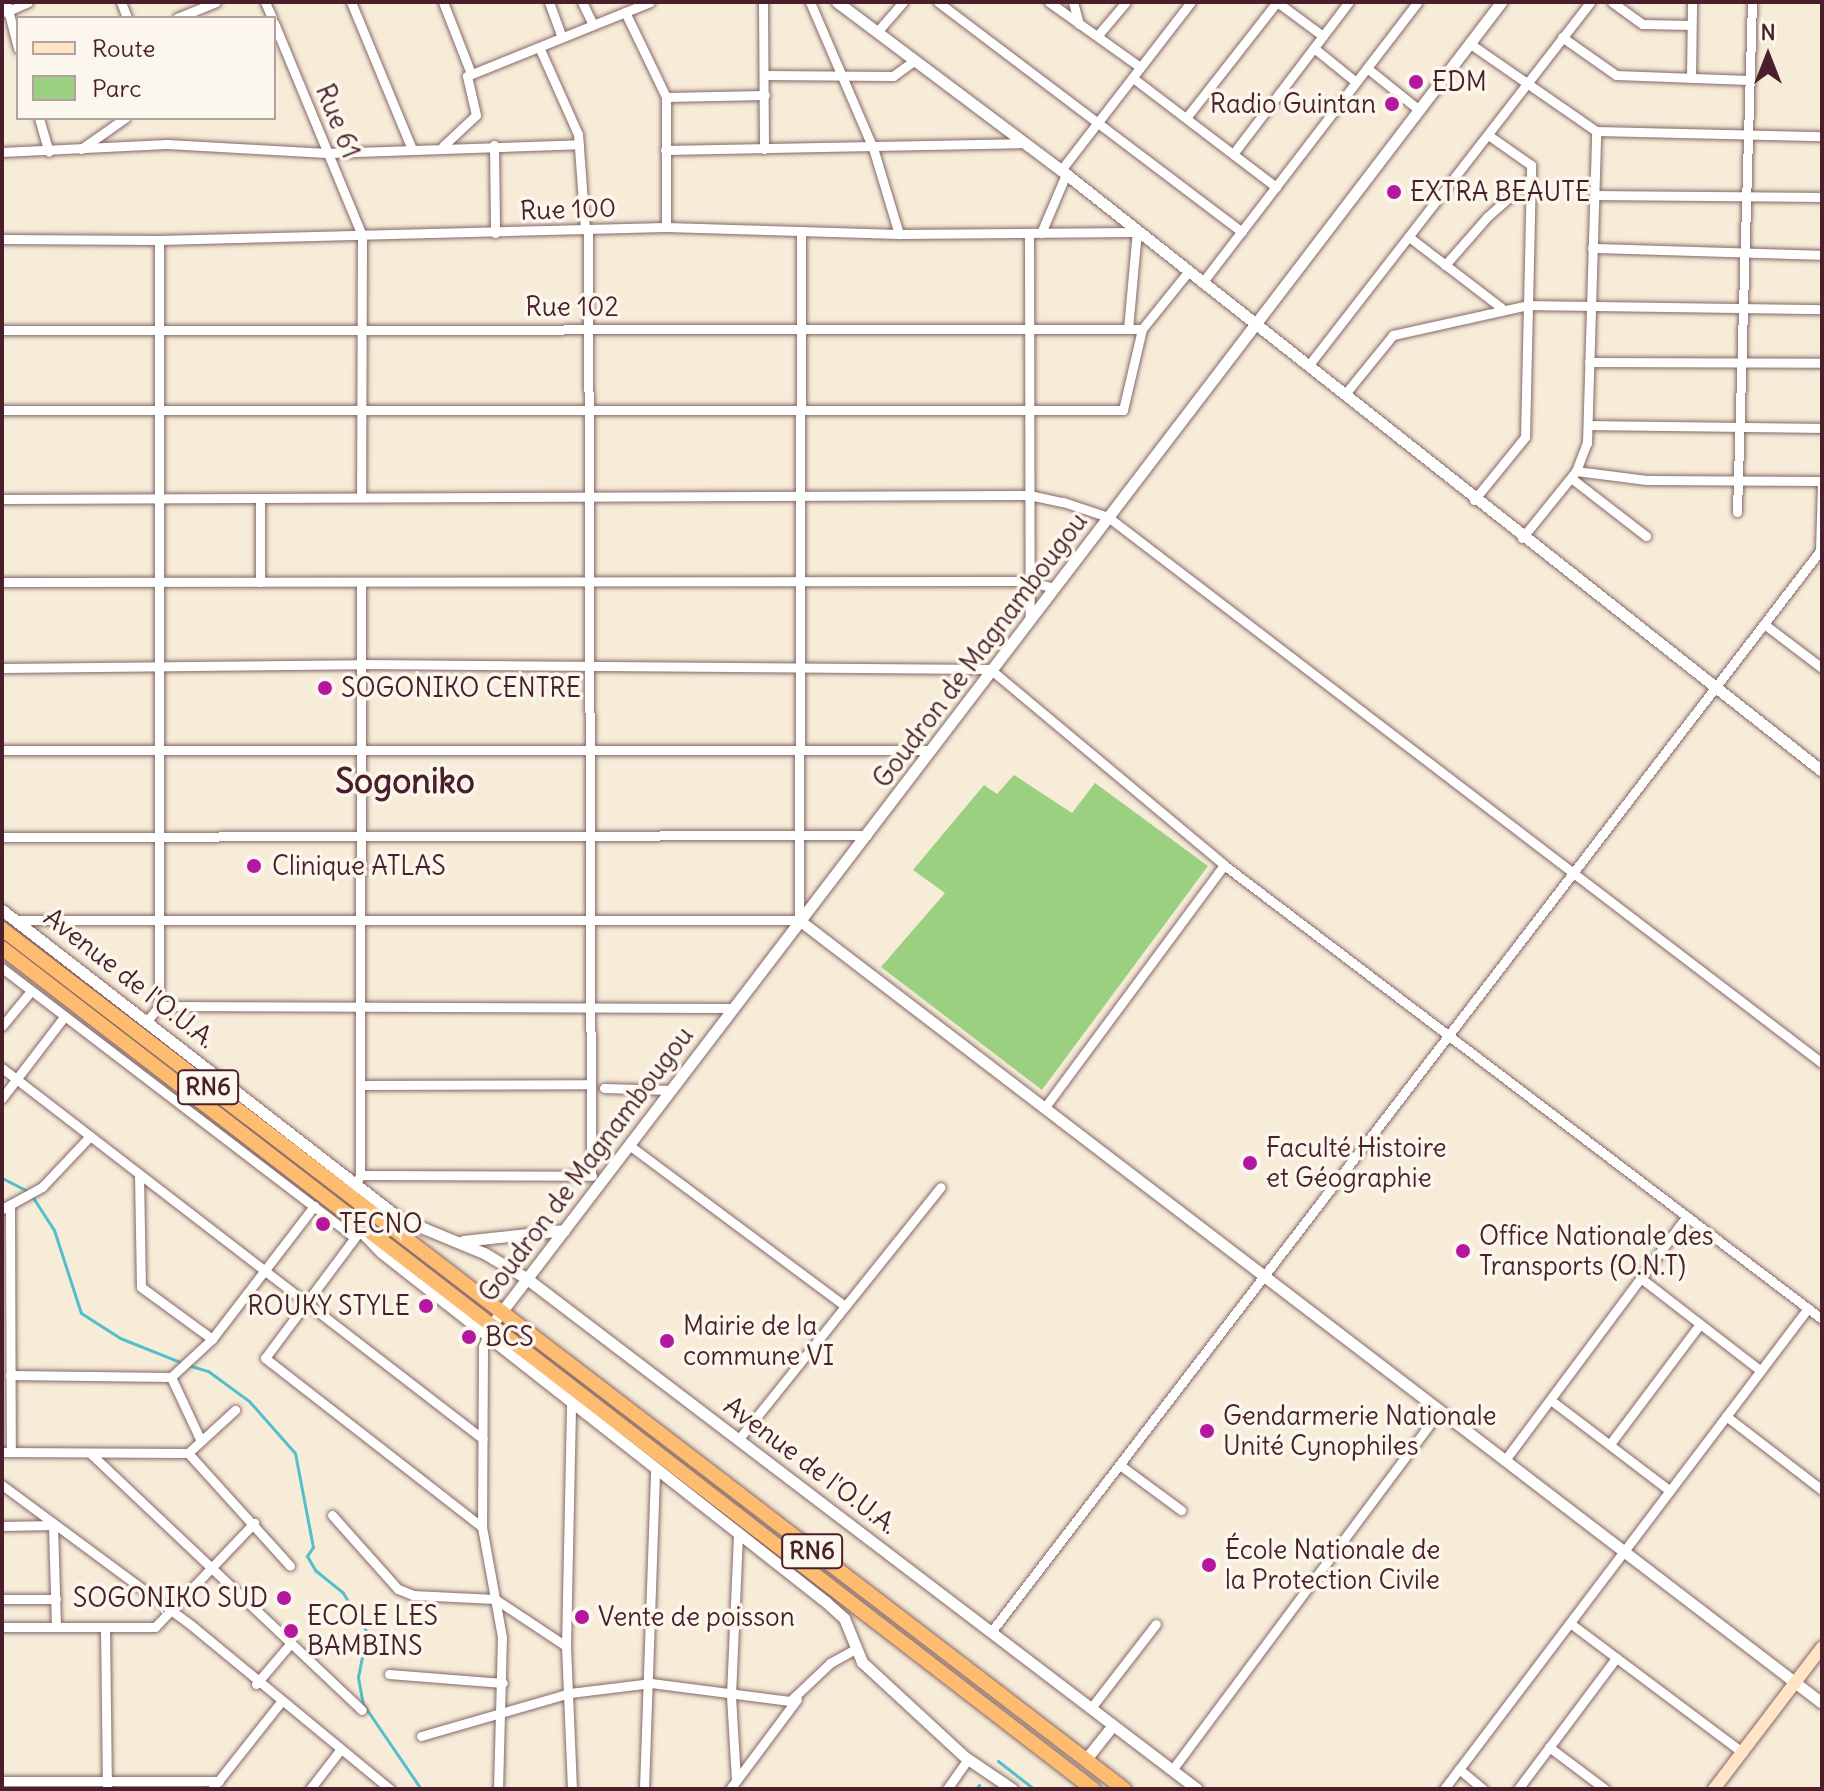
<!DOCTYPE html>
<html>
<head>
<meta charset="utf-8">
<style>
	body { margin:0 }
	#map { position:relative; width:1824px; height:1791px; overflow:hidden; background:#f6ecd8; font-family:Delius,sans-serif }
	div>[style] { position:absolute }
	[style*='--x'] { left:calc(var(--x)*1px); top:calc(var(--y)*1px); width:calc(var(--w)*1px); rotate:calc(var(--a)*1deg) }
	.green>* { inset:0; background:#9cd081 }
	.stream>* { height:3px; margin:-1.5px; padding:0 1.5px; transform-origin:1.5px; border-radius:1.5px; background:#53bfcc }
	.roads { filter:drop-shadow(0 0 2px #866768) drop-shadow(0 0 2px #866768) }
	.minor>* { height:9px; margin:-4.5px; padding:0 4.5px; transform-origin:4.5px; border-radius:4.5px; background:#fff }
	.tertiary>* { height:11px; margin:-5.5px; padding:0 5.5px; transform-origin:5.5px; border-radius:5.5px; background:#fff }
	.secondary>* { height:12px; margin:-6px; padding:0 6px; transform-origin:6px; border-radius:6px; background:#ffe4c6 }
	.trunk>* { height:14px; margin:-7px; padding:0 7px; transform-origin:7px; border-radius:7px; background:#febc70 }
	.dots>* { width:22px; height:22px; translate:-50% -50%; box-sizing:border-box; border:4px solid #fbf7ec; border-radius:50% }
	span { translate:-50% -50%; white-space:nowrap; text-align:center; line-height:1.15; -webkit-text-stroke:7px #fbf7ec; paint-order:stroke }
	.shield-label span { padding:2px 6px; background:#fbf7ec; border:2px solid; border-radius:6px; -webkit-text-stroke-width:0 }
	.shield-label { font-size:24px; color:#4a1f2b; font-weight:700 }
	.poi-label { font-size:26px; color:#4a1f2b }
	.left { translate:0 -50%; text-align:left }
	.right { translate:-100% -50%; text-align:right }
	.street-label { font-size:26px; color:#4a1f2b }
	.district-label { font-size:34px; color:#4a1f2b; font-weight:700 }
	.frame { position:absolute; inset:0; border:4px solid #4a1f2b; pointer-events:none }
	.legend { position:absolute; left:16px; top:16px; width:260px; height:104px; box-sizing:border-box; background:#fbf7ec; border:2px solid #b4a19f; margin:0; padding:10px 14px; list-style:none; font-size:24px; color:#4a1f2b }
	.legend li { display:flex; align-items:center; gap:16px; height:40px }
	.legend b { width:40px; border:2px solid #b4a19f }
	.north { position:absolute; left:1728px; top:16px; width:80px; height:80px; -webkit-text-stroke:6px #fbf7ec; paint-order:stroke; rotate:0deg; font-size:22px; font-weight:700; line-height:32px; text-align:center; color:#4a1f2b }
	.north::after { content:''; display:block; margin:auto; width:28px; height:36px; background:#4a1f2b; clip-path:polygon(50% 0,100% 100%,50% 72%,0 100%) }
</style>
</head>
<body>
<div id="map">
	<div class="green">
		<i style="clip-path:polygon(1014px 775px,1072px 813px,1095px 783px,1208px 866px,1042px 1090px,881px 967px,945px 893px,913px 870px,984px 785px,997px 794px)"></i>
	</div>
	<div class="stream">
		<i style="--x:2;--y:1178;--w:28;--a:27"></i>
		<i style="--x:32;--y:1196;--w:40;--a:57.1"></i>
		<i style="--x:54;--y:1230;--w:87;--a:72"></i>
		<i style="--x:81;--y:1313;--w:46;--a:32.7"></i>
		<i style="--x:120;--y:1338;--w:65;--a:21.8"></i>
		<i style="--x:188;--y:1365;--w:21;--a:17"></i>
		<i style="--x:208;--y:1371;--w:51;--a:36.2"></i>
		<i style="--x:249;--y:1401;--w:69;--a:48.5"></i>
		<i style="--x:295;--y:1453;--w:96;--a:79.2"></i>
		<i style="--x:313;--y:1547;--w:11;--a:124"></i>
		<i style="--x:307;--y:1556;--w:16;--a:60"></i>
		<i style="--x:315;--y:1570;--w:36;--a:39"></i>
		<i style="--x:343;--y:1593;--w:46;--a:58.4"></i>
		<i style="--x:367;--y:1632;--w:46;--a:101.3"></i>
		<i style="--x:358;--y:1677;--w:27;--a:80"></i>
		<i style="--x:363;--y:1704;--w:103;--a:55.7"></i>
		<i style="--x:998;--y:1761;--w:46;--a:37.9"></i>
		<i style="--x:976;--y:1789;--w:5;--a:-53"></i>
	</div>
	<div class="roads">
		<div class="minor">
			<i style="--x:6;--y:2;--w:48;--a:75.4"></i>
			<i style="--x:121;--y:2;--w:17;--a:69"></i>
			<i style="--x:265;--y:2;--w:17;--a:66"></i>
			<i style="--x:351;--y:2;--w:157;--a:67.5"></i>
			<i style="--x:443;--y:2;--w:77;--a:68.7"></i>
			<i style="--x:549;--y:2;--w:37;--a:70"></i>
			<i style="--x:582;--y:2;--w:25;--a:64"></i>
			<i style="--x:763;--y:2;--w:147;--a:89.6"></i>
			<i style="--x:810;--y:2;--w:159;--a:66.7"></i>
			<i style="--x:873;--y:148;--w:90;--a:73.2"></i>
			<i style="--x:938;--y:2;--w:381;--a:37.1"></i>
			<i style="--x:1049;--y:2;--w:112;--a:35.5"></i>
			<i style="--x:1073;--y:2;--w:23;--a:75"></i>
			<i style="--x:1277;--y:2;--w:57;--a:36.5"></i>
			<i style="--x:1612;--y:2;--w:37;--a:36"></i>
			<i style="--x:1642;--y:24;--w:49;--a:1.2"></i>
			<i style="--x:6;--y:12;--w:24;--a:-24"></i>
			<i style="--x:625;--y:12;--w:94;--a:64.2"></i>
			<i style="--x:666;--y:97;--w:130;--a:90"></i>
			<i style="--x:177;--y:18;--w:42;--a:-22.3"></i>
			<i style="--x:274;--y:23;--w:230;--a:67.5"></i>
			<i style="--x:362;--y:235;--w:262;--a:90.2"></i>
			<i style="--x:877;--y:32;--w:40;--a:-49"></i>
			<i style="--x:1098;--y:35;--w:43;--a:-49.7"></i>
			<i style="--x:1562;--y:37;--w:66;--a:35.1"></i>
			<i style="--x:1616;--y:75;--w:132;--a:2.2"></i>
			<i style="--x:1469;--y:43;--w:155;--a:34.7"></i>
			<i style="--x:1596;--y:131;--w:226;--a:1.3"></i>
			<i style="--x:539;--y:47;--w:95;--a:65.9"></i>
			<i style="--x:578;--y:134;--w:96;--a:85.8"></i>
			<i style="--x:1314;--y:48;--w:54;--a:39"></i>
			<i style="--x:1367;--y:68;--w:67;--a:38.9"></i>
			<i style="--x:764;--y:75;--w:129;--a:0.4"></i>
			<i style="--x:893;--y:76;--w:27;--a:-36"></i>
			<i style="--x:1133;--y:78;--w:180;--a:37.3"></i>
			<i style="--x:1691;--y:78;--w:76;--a:-89.2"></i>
			<i style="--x:666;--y:97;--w:99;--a:-1.2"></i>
			<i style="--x:39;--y:118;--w:35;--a:74"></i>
			<i style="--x:1186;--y:118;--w:147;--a:-51.9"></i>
			<i style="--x:494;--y:145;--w:88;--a:89.3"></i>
			<i style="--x:443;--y:146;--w:45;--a:-43.2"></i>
			<i style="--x:476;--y:115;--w:40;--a:-103"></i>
			<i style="--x:467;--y:76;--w:197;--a:-22"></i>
			<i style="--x:81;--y:149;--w:54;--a:-35.2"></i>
			<i style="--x:665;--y:150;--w:359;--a:-1.1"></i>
			<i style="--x:2;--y:152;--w:165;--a:-2.8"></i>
			<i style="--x:167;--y:144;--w:160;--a:3.2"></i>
			<i style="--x:327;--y:153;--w:252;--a:-2"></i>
			<i style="--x:1233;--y:154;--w:191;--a:-52.7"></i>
			<i style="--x:1061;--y:170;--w:212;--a:-52.3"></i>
			<i style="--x:1594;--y:195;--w:228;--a:0.5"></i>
			<i style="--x:588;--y:230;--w:945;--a:89.82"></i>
			<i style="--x:1029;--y:233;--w:386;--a:89.9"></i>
			<i style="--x:1041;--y:233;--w:64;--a:-67"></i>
			<i style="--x:1409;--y:237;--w:120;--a:37.5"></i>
			<i style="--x:2;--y:239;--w:157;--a:0.4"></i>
			<i style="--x:159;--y:240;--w:507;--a:-1.47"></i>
			<i style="--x:666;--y:227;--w:233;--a:1.7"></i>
			<i style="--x:899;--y:234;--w:236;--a:-0.5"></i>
			<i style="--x:1592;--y:248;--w:230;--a:1.7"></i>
			<i style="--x:1445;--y:265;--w:64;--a:-48.8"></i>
			<i style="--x:1487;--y:217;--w:59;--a:-41.6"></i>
			<i style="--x:1202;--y:283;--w:354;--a:-52.5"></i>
			<i style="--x:1128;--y:329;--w:98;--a:-84.8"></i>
			<i style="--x:2;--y:330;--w:1140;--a:-0.05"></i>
			<i style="--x:1589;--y:362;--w:233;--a:0.2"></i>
			<i style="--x:1308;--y:366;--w:460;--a:-52.2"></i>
			<i style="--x:1345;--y:394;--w:76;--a:-50.9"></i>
			<i style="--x:1393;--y:335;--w:138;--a:-12.5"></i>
			<i style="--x:1528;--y:305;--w:294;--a:0.8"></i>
			<i style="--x:2;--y:410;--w:1121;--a:0"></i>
			<i style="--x:1123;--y:410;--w:83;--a:-76.8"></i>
			<i style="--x:1142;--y:329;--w:73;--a:-51.1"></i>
			<i style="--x:1588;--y:425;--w:234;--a:0.7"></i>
			<i style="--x:1576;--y:471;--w:71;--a:7.3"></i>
			<i style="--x:1646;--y:480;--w:176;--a:0.3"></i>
			<i style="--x:1571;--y:478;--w:95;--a:37.7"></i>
			<i style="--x:260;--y:498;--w:84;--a:90"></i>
			<i style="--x:2;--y:499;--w:1027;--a:-0.22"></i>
			<i style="--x:1029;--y:495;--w:35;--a:12"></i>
			<i style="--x:1063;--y:502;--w:47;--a:18.4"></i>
			<i style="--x:1108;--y:517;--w:899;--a:37.41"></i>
			<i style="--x:1474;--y:500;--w:81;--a:-51"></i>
			<i style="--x:1525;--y:437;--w:272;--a:-88.7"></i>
			<i style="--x:1531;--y:165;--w:49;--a:-145"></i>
			<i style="--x:1737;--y:512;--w:510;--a:-88.32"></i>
			<i style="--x:1522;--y:538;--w:86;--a:-51.1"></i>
			<i style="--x:1576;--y:471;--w:30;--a:-69"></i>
			<i style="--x:1587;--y:443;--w:312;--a:-88.3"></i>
			<i style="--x:2;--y:582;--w:1027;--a:-0.06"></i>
			<i style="--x:1029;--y:581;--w:26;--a:16"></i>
			<i style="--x:1764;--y:624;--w:73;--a:37.2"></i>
			<i style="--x:2;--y:668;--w:359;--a:-0.6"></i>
			<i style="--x:361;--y:664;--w:629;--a:0.46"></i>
			<i style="--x:990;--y:669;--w:305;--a:39.9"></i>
			<i style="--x:1224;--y:865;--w:751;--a:37.21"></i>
			<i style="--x:2;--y:750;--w:929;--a:0"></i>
			<i style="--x:2;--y:837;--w:865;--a:-0.13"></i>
			<i style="--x:15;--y:920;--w:784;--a:0"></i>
			<i style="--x:799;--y:920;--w:689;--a:-89.83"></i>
			<i style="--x:2;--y:968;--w:438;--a:37.4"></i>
			<i style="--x:350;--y:1234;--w:12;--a:0"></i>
			<i style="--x:159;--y:1006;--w:574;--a:0.2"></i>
			<i style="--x:147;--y:1021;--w:19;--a:-51"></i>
			<i style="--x:159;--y:1006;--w:766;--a:-90"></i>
			<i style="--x:2;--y:1026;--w:45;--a:-50.4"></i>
			<i style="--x:2;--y:1068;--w:607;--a:37.64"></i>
			<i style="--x:360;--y:1085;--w:230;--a:-0.2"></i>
			<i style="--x:604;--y:1088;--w:67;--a:1.7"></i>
			<i style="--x:2;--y:1098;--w:102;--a:-52.6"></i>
			<i style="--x:1045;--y:1107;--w:301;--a:-53.5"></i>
			<i style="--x:629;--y:1145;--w:269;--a:36.7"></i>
			<i style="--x:139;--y:1174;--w:113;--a:89"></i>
			<i style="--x:141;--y:1287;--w:88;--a:36.2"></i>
			<i style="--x:360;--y:1175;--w:232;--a:0.2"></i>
			<i style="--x:354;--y:1189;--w:15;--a:-67"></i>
			<i style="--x:360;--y:1175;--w:593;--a:-89.9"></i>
			<i style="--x:10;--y:1206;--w:246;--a:89.8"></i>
			<i style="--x:2;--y:1209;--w:46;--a:-28.8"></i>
			<i style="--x:42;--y:1187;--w:70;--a:-46.7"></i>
			<i style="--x:356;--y:1236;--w:152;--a:126.7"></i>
			<i style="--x:265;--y:1358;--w:275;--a:37.9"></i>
			<i style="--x:1642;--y:1279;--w:150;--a:37.7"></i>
			<i style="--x:489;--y:1331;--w:17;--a:111"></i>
			<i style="--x:483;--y:1347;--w:180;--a:90.3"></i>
			<i style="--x:482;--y:1527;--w:112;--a:79.7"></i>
			<i style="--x:502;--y:1637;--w:152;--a:91.5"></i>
			<i style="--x:10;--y:1375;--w:161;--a:0.7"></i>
			<i style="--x:171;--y:1377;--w:56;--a:-42.8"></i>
			<i style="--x:212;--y:1339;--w:168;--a:-52.5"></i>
			<i style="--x:171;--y:1377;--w:71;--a:64.9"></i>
			<i style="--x:1552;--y:1401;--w:148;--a:37.3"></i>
			<i style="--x:1726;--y:1416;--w:121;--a:37.6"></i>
			<i style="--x:738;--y:1440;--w:324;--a:-51.3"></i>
			<i style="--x:1610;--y:1444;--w:150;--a:-53.1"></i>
			<i style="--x:2;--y:1452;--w:186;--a:0.3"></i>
			<i style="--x:188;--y:1453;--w:64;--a:-42.5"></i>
			<i style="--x:90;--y:1453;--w:374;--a:43.4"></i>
			<i style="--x:188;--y:1453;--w:152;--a:47.9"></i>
			<i style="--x:1505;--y:1460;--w:304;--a:-53.3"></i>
			<i style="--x:1120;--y:1465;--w:76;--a:36.4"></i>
			<i style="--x:2;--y:1485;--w:235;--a:36.5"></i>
			<i style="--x:191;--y:1625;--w:258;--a:39.5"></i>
			<i style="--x:332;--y:1515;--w:99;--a:48.3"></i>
			<i style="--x:398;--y:1589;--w:16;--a:22"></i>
			<i style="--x:413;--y:1595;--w:82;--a:2.8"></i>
			<i style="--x:495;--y:1599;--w:85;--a:33.5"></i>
			<i style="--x:566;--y:1646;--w:143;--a:87.6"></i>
			<i style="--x:2;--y:1526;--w:51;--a:-1.1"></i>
			<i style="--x:53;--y:1525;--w:102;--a:88.3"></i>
			<i style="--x:2;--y:1599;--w:54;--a:0"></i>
			<i style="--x:1570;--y:1623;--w:216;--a:36.9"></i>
			<i style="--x:2;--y:1627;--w:153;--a:0"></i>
			<i style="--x:155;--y:1627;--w:144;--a:-46.4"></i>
			<i style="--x:105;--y:1627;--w:162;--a:89.3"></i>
			<i style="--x:991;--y:1632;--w:1362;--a:-52.52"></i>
			<i style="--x:1820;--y:551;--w:67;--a:-88.3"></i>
			<i style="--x:566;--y:1646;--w:244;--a:-88.8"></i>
			<i style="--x:389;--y:1674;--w:114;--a:4.5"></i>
			<i style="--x:256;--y:1684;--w:52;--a:-49.6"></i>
			<i style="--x:1091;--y:1708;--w:106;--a:-52.3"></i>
			<i style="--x:421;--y:1736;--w:155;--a:-16.1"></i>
			<i style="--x:570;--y:1693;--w:82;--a:-7"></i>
			<i style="--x:651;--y:1683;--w:140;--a:7.4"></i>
			<i style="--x:790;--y:1701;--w:55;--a:-43.5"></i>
			<i style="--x:830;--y:1663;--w:26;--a:-29"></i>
			<i style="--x:1549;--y:1747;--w:70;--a:36.9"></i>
			<i style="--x:1459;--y:1769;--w:31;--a:40"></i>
			<i style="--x:1172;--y:1770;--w:449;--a:-53.3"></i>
			<i style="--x:736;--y:1780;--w:85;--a:-93.4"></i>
			<i style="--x:731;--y:1695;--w:162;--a:-87.5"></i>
			<i style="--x:2;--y:1781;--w:217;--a:0"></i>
			<i style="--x:212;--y:1789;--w:110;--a:-51.7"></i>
			<i style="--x:310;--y:1789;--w:49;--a:-52.4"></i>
			<i style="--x:644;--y:1789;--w:322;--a:-88"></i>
			<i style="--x:730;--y:1789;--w:112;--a:-53.3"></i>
			<i style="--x:947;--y:1789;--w:37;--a:-55"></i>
			<i style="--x:1444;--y:1789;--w:603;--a:-52.88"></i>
			<i style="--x:1518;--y:1789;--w:164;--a:-53.2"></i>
		</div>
		<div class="tertiary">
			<i style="--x:837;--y:2;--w:286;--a:36.9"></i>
			<i style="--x:1066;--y:174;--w:963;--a:38.3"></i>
			<i style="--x:2;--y:910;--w:502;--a:37.8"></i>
			<i style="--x:399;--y:1218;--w:92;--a:22.4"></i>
			<i style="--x:484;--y:1253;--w:49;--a:30.8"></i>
			<i style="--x:526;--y:1278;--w:843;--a:37.29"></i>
			<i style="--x:799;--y:920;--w:1288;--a:37.43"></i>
			<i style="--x:353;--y:1223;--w:40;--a:46"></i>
			<i style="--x:381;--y:1252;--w:566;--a:38.19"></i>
			<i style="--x:826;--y:1602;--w:24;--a:42"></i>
			<i style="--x:844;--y:1618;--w:48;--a:67.8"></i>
			<i style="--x:862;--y:1662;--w:140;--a:42.7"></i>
			<i style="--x:965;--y:1757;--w:57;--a:34.2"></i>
			<i style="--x:463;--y:1241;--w:102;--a:-6.2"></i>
			<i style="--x:493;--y:1323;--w:1662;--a:-52.65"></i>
			<i style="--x:1086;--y:1759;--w:43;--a:-51.5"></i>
		</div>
		<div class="secondary">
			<i style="--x:1714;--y:1789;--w:178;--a:-52.7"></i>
		</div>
		<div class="trunk">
			<i style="--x:2;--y:929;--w:1414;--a:37.47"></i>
			<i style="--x:2;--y:948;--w:1378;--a:37.63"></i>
		</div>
	</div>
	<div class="dots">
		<i style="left:1416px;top:82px;background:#b5179e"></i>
		<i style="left:1392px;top:104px;background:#b5179e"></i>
		<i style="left:1394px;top:192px;background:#b5179e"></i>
		<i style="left:325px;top:688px;background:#b5179e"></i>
		<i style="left:254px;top:866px;background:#b5179e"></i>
		<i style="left:1250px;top:1163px;background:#b5179e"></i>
		<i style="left:323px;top:1224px;background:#b5179e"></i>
		<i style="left:1463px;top:1251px;background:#b5179e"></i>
		<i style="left:426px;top:1306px;background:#b5179e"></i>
		<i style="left:469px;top:1337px;background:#b5179e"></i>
		<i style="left:667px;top:1341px;background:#b5179e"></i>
		<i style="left:1207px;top:1431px;background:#b5179e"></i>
		<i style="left:1209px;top:1565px;background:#b5179e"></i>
		<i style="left:284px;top:1598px;background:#b5179e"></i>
		<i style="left:582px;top:1617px;background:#b5179e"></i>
		<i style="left:291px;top:1631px;background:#b5179e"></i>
	</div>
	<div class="shield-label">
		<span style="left:208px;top:1087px">RN6</span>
		<span style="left:812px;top:1551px">RN6</span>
	</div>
	<div class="poi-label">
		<span class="left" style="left:1432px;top:82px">EDM</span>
		<span class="right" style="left:1376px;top:104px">Radio Guintan</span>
		<span class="left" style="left:1410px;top:192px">EXTRA BEAUTE</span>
		<span class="left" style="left:341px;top:688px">SOGONIKO CENTRE</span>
		<span class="left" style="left:272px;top:866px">Clinique ATLAS</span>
		<span class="left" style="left:1266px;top:1163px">Faculté Histoire<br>et Géographie</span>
		<span class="left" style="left:339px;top:1224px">TECNO</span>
		<span class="left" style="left:1479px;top:1251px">Office Nationale des<br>Transports (O.N.T)</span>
		<span class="right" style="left:410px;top:1306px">ROUKY STYLE</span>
		<span class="left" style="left:683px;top:1341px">Mairie de la<br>commune VI</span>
		<span class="left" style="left:485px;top:1337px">BCS</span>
		<span class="left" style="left:1223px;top:1431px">Gendarmerie Nationale<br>Unité Cynophiles</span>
		<span class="left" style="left:1225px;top:1565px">École Nationale de<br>la Protection Civile</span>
		<span class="right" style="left:268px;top:1598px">SOGONIKO SUD</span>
		<span class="left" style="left:307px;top:1631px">ECOLE LES<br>BAMBINS</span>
		<span class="left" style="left:598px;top:1617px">Vente de poisson</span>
	</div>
	<div class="street-label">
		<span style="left:338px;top:121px;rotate:68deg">Rue 61</span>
		<span style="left:568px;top:209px;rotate:-2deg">Rue 100</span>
		<span style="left:572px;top:307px">Rue 102</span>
		<span style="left:980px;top:650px;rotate:-53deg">Goudron de Magnambougou</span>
		<span style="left:130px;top:978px;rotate:38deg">Avenue de l'O.U.A.</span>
		<span style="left:586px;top:1164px;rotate:-53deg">Goudron de Magnambougou</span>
		<span style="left:811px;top:1465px;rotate:37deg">Avenue de l'O.U.A.</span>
	</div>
	<div class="district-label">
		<span style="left:405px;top:781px">Sogoniko</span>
	</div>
	<div class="frame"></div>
	<ul class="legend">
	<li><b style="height:10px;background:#ffe4c6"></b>Route</li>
	<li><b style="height:22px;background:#9cd081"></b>Parc</li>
	</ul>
	<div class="north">N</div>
</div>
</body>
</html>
